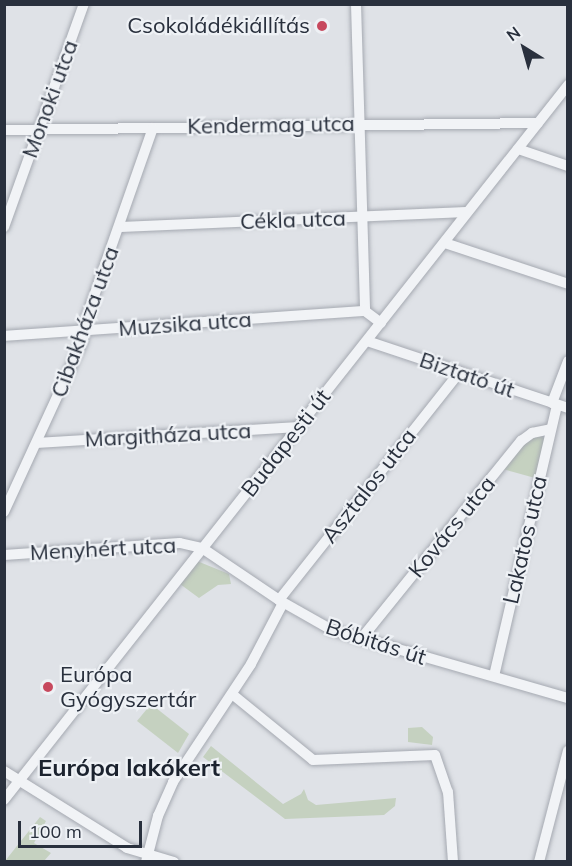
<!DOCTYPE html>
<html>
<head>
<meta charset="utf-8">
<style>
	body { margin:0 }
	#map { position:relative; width:572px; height:866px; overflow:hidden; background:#dfe2e7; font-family:Mulish,sans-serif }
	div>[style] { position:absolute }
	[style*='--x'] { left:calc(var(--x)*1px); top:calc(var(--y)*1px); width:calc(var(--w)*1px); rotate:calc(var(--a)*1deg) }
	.green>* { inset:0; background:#c5d1c0 }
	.roads { filter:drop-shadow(0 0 2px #a5a9b1) drop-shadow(0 0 2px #a5a9b1) }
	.minor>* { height:10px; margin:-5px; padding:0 5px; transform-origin:5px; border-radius:5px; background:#f1f3f6 }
	.dots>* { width:16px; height:16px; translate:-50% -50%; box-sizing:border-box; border:3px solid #eef1f5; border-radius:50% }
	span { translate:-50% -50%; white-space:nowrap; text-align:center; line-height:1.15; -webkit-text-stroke:4.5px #eef1f5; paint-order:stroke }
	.poi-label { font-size:22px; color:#29303d }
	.right { translate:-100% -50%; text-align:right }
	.left { translate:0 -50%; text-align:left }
	.street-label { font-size:22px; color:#29303d }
	.neighbourhood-label { font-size:24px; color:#1b222e; font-weight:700 }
	.frame { position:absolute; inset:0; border:6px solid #29303d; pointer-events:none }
	.north { position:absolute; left:494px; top:18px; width:60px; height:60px; -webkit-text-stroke:4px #eef1f5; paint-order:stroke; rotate:323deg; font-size:16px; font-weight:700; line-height:24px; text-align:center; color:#29303d }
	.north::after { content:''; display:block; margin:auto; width:21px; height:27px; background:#29303d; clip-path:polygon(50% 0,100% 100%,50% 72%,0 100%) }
	.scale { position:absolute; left:18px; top:821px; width:124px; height:27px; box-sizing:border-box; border:3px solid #29303d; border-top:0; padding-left:8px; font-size:18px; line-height:21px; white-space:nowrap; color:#29303d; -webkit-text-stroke:4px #eef1f5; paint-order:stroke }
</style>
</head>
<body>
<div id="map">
	<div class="green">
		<i style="clip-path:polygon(540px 434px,545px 440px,535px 478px,503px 469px,526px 439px)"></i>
		<i style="clip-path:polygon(197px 561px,229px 574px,231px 584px,218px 585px,199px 598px,180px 584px)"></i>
		<i style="clip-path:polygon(151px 704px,189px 734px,178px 753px,137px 721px)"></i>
		<i style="clip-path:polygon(422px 727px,433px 737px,432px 745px,408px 742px,408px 728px)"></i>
		<i style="clip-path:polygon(211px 746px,283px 804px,301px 794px,304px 789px,308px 800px,316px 805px,396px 798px,395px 806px,384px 815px,285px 819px,203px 757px)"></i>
		<i style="clip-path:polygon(40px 817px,46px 821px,34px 843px,51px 853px,44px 861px,5px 861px)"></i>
	</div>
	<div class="roads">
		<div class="minor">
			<i style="--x:356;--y:4;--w:307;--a:88.3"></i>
			<i style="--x:365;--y:311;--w:20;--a:37"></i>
			<i style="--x:4;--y:130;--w:534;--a:-0.75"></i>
			<i style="--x:518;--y:149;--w:53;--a:18.8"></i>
			<i style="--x:4;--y:227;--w:237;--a:-70.3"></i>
			<i style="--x:120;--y:227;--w:347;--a:-2.5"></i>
			<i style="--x:445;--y:243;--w:130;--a:18.4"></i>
			<i style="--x:4;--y:336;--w:362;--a:-4"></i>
			<i style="--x:367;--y:341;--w:212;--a:18.4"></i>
			<i style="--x:552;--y:403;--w:45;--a:-69.1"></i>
			<i style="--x:37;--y:443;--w:261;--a:-3.5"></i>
			<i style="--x:4;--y:512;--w:189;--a:-65.3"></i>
			<i style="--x:83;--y:340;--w:21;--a:-82"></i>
			<i style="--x:86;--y:319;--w:202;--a:-70.7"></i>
			<i style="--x:4;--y:555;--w:176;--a:-3.9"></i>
			<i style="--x:180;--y:543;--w:23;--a:13"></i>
			<i style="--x:202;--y:548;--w:93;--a:34"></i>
			<i style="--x:279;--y:600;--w:61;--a:29.5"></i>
			<i style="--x:332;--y:630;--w:246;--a:16.1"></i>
			<i style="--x:279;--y:600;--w:291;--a:-51.6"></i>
			<i style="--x:361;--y:639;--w:255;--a:-51.1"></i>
			<i style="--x:521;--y:441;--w:14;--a:-36"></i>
			<i style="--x:532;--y:433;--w:19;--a:-12"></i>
			<i style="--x:494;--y:676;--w:278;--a:-76.9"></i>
			<i style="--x:232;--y:694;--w:104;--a:39.2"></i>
			<i style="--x:313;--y:760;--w:122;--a:-2.3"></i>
			<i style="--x:435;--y:755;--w:39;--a:71"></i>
			<i style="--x:448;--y:792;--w:70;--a:85.9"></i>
			<i style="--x:4;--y:771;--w:145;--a:32"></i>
			<i style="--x:127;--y:848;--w:49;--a:16.6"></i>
			<i style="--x:4;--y:800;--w:911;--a:-51.73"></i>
			<i style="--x:146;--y:862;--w:48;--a:-75.4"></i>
			<i style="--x:158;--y:816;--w:37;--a:-66"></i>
			<i style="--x:173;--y:782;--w:141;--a:-56.5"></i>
			<i style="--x:251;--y:664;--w:69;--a:-62.3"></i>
			<i style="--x:539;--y:862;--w:115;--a:-75.4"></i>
		</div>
	</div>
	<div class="dots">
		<i style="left:322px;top:26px;background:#c7495e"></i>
		<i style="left:48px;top:687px;background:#c7495e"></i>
	</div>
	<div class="poi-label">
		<span class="right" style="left:310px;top:26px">Csokoládékiállítás</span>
		<span class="left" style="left:60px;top:687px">Európa<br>Gyógyszertár</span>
	</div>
	<div class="street-label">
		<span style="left:50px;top:99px;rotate:-70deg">Monoki utca</span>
		<span style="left:271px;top:125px;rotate:-1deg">Kendermag utca</span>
		<span style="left:293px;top:220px;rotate:-2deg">Cékla utca</span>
		<span style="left:85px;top:322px;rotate:-70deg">Cibakháza utca</span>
		<span style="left:185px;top:324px;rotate:-4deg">Muzsika utca</span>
		<span style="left:467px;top:375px;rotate:19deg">Biztató út</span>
		<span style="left:168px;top:435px;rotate:-3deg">Margitháza utca</span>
		<span style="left:286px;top:443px;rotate:-52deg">Budapesti út</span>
		<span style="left:369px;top:486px;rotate:-52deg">Asztalos utca</span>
		<span style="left:452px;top:527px;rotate:-51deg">Kovács utca</span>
		<span style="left:525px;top:540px;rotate:-77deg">Lakatos utca</span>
		<span style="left:103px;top:549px;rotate:-3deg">Menyhért utca</span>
		<span style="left:376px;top:642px;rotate:18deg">Bóbitás út</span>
	</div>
	<div class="neighbourhood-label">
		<span style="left:129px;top:768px">Európa lakókert</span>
	</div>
	<div class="frame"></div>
	<div class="north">N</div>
	<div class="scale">100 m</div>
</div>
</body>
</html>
